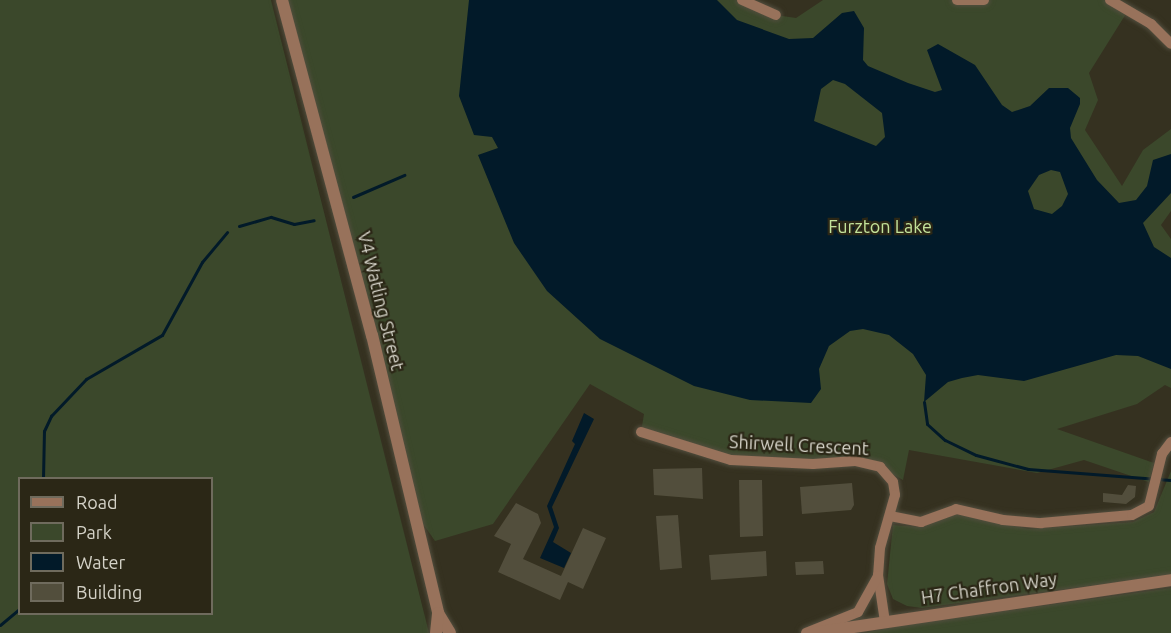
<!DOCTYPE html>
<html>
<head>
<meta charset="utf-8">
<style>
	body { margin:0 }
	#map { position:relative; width:1171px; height:633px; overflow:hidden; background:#353120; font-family:Ubuntu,sans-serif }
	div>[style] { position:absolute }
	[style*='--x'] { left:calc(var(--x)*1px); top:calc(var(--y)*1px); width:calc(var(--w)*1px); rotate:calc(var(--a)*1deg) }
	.green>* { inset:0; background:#3b482b }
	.water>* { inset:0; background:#021a29 }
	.stream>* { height:3px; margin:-1.5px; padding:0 1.5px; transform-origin:1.5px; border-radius:1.5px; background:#021a29 }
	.building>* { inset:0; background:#524e3c }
	.roads { filter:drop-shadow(0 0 2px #524e3e) drop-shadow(0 0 2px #524e3e) }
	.minor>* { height:10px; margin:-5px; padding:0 5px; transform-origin:5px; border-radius:5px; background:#98725b }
	.tertiary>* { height:12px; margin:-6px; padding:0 6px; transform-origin:6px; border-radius:6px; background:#98725b }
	span { translate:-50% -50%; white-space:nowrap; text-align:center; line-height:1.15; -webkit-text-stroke:4.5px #2b2716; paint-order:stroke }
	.park-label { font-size:18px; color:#c3e29a }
	.street-label { font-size:18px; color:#d4d2c7 }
	.legend { position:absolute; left:18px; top:477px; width:195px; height:138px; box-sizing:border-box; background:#2b2716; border:2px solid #6f6b5d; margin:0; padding:8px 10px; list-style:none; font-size:18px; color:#d4d2c7 }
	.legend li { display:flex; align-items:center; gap:12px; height:30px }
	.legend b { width:30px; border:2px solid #6f6b5d }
</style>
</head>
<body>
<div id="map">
	<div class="green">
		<i style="clip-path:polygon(evenodd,0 0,271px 0,429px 633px,0 633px,0 0,20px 478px,212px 478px,212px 614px,20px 614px,20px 478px)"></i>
		<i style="clip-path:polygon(282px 0,742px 0,776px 15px,796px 18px,823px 0,1110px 0,1129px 9px,1089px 73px,1098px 100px,1085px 130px,1122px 186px,1143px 150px,1171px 129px,1171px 211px,1161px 225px,1171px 239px,1171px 388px,1165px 385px,1137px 404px,1057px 429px,1154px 463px,1149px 482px,1084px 460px,1037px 473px,909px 450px,903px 480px,880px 467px,731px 460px,641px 432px,644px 414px,590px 384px,493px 524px,435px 541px,412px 508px)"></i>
		<i style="clip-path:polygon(1171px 471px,1171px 575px,922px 608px,907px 606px,893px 599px,887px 584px,893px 525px,921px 527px,953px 513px,1029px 529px,1133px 522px,1154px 512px)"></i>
		<i style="clip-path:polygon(1171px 588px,1171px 633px,864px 633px,898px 626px)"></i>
	</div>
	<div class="water">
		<i style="clip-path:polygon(evenodd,469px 0,717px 0,737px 20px,789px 39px,813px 38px,842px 13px,854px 11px,864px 28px,863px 60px,868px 66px,908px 83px,935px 92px,942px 90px,927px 50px,938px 44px,975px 65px,1002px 105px,1012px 112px,1030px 106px,1049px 88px,1068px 88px,1080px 98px,1080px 104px,1070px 128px,1071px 138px,1097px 180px,1119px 203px,1136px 200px,1147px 186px,1153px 160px,1171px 154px,1171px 193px,1143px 223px,1154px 247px,1171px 258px,1171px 369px,1138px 356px,1116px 355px,1024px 381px,978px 375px,962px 378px,948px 382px,924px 402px,926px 375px,913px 354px,889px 335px,863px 329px,850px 331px,829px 346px,819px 369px,821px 389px,811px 403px,750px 400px,694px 386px,600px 339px,547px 291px,514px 243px,478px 155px,498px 148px,492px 137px,474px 135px,459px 96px,469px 0,833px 80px,845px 84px,882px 113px,885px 137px,876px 146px,814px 121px,821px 89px,833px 80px,469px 0,1051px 170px,1060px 172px,1068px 194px,1062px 206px,1052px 214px,1034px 209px,1028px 191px,1039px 175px,1051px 170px)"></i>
		<i style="clip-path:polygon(584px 413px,594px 419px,552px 507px,559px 528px,553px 542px,571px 553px,564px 568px,540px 558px,554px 527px,547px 506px,575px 444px,572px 441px)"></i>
	</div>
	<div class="stream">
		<i style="--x:353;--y:197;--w:56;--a:-23.3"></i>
		<i style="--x:239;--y:226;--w:33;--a:-16"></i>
		<i style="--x:271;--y:217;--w:24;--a:17"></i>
		<i style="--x:294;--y:224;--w:20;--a:-11"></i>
		<i style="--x:924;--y:402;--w:22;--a:82"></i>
		<i style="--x:927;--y:424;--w:24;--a:42"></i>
		<i style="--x:945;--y:440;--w:34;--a:26"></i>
		<i style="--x:976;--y:455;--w:54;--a:15.1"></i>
		<i style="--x:1028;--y:469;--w:143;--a:4.4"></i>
		<i style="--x:43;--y:478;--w:47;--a:-88.8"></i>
		<i style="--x:44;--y:431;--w:17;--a:-65"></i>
		<i style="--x:51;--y:416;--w:51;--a:-46.6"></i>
		<i style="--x:86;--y:379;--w:88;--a:-30.1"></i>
		<i style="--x:162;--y:335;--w:83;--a:-61.3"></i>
		<i style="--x:202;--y:262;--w:39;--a:-50"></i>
		<i style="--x:0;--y:625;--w:26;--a:-40"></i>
	</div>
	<div class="building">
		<i style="clip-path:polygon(702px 468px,703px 499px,654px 495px,653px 469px)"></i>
		<i style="clip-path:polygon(739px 480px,762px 480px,763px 536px,740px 537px)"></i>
		<i style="clip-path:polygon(852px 483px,854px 505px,851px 510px,802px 514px,800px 487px)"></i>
		<i style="clip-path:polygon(1128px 485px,1136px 486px,1135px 497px,1126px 504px,1103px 502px,1103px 493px,1122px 495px)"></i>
		<i style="clip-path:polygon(516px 503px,538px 514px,541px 523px,523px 559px,561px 576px,583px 528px,606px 538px,583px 589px,568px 582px,560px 600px,498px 572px,511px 544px,494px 536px)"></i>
		<i style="clip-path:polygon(678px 515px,682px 568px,660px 570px,656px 516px)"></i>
		<i style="clip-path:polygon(766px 551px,767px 576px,711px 580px,709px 555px)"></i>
		<i style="clip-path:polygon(823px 561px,824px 574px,796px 575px,795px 562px)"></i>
	</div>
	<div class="roads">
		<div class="minor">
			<i style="--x:742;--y:0;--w:37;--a:24"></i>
			<i style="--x:957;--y:0;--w:27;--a:0"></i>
			<i style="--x:1110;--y:0;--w:48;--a:30.3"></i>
			<i style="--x:1151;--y:24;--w:28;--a:45"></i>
			<i style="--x:641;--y:432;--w:94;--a:17.3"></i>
			<i style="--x:731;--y:460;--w:82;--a:2.8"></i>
			<i style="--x:813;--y:464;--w:42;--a:-4.1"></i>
			<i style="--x:855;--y:461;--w:26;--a:13"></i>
			<i style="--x:880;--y:467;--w:20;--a:49"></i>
			<i style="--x:893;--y:482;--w:13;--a:81"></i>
			<i style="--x:895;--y:495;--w:55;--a:105.8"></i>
			<i style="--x:880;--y:548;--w:27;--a:94"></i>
			<i style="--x:878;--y:575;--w:48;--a:81.5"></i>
			<i style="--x:890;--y:516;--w:32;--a:11"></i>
			<i style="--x:921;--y:522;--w:37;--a:-20"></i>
			<i style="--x:956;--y:509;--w:48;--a:13.2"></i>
			<i style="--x:1003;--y:520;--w:38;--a:5"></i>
			<i style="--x:1041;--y:523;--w:91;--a:-5"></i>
			<i style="--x:1132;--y:515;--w:19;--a:-28"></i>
			<i style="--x:1149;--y:506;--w:54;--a:-76"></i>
			<i style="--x:1162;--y:454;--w:15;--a:-53"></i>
			<i style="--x:806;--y:633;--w:56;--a:-22"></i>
			<i style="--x:858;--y:612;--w:41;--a:-60.9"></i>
		</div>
		<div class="tertiary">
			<i style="--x:282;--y:0;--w:347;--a:75"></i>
			<i style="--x:372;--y:335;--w:286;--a:76.6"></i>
			<i style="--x:438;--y:613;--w:23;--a:59"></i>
			<i style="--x:436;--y:633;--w:20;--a:-84"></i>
			<i style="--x:813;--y:633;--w:362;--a:-8.4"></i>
		</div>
	</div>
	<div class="park-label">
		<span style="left:880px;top:226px">Furzton Lake</span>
	</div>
	<div class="street-label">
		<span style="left:381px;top:301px;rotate:76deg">V4 Watling Street</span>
		<span style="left:799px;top:445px;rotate:3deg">Shirwell Crescent</span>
		<span style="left:989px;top:588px;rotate:-8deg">H7 Chaffron Way</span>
	</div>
	<ul class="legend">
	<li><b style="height:8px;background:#98725b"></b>Road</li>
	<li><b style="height:16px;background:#3b482b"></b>Park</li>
	<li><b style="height:16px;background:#021a29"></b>Water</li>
	<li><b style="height:16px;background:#524e3c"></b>Building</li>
	</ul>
</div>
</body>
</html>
